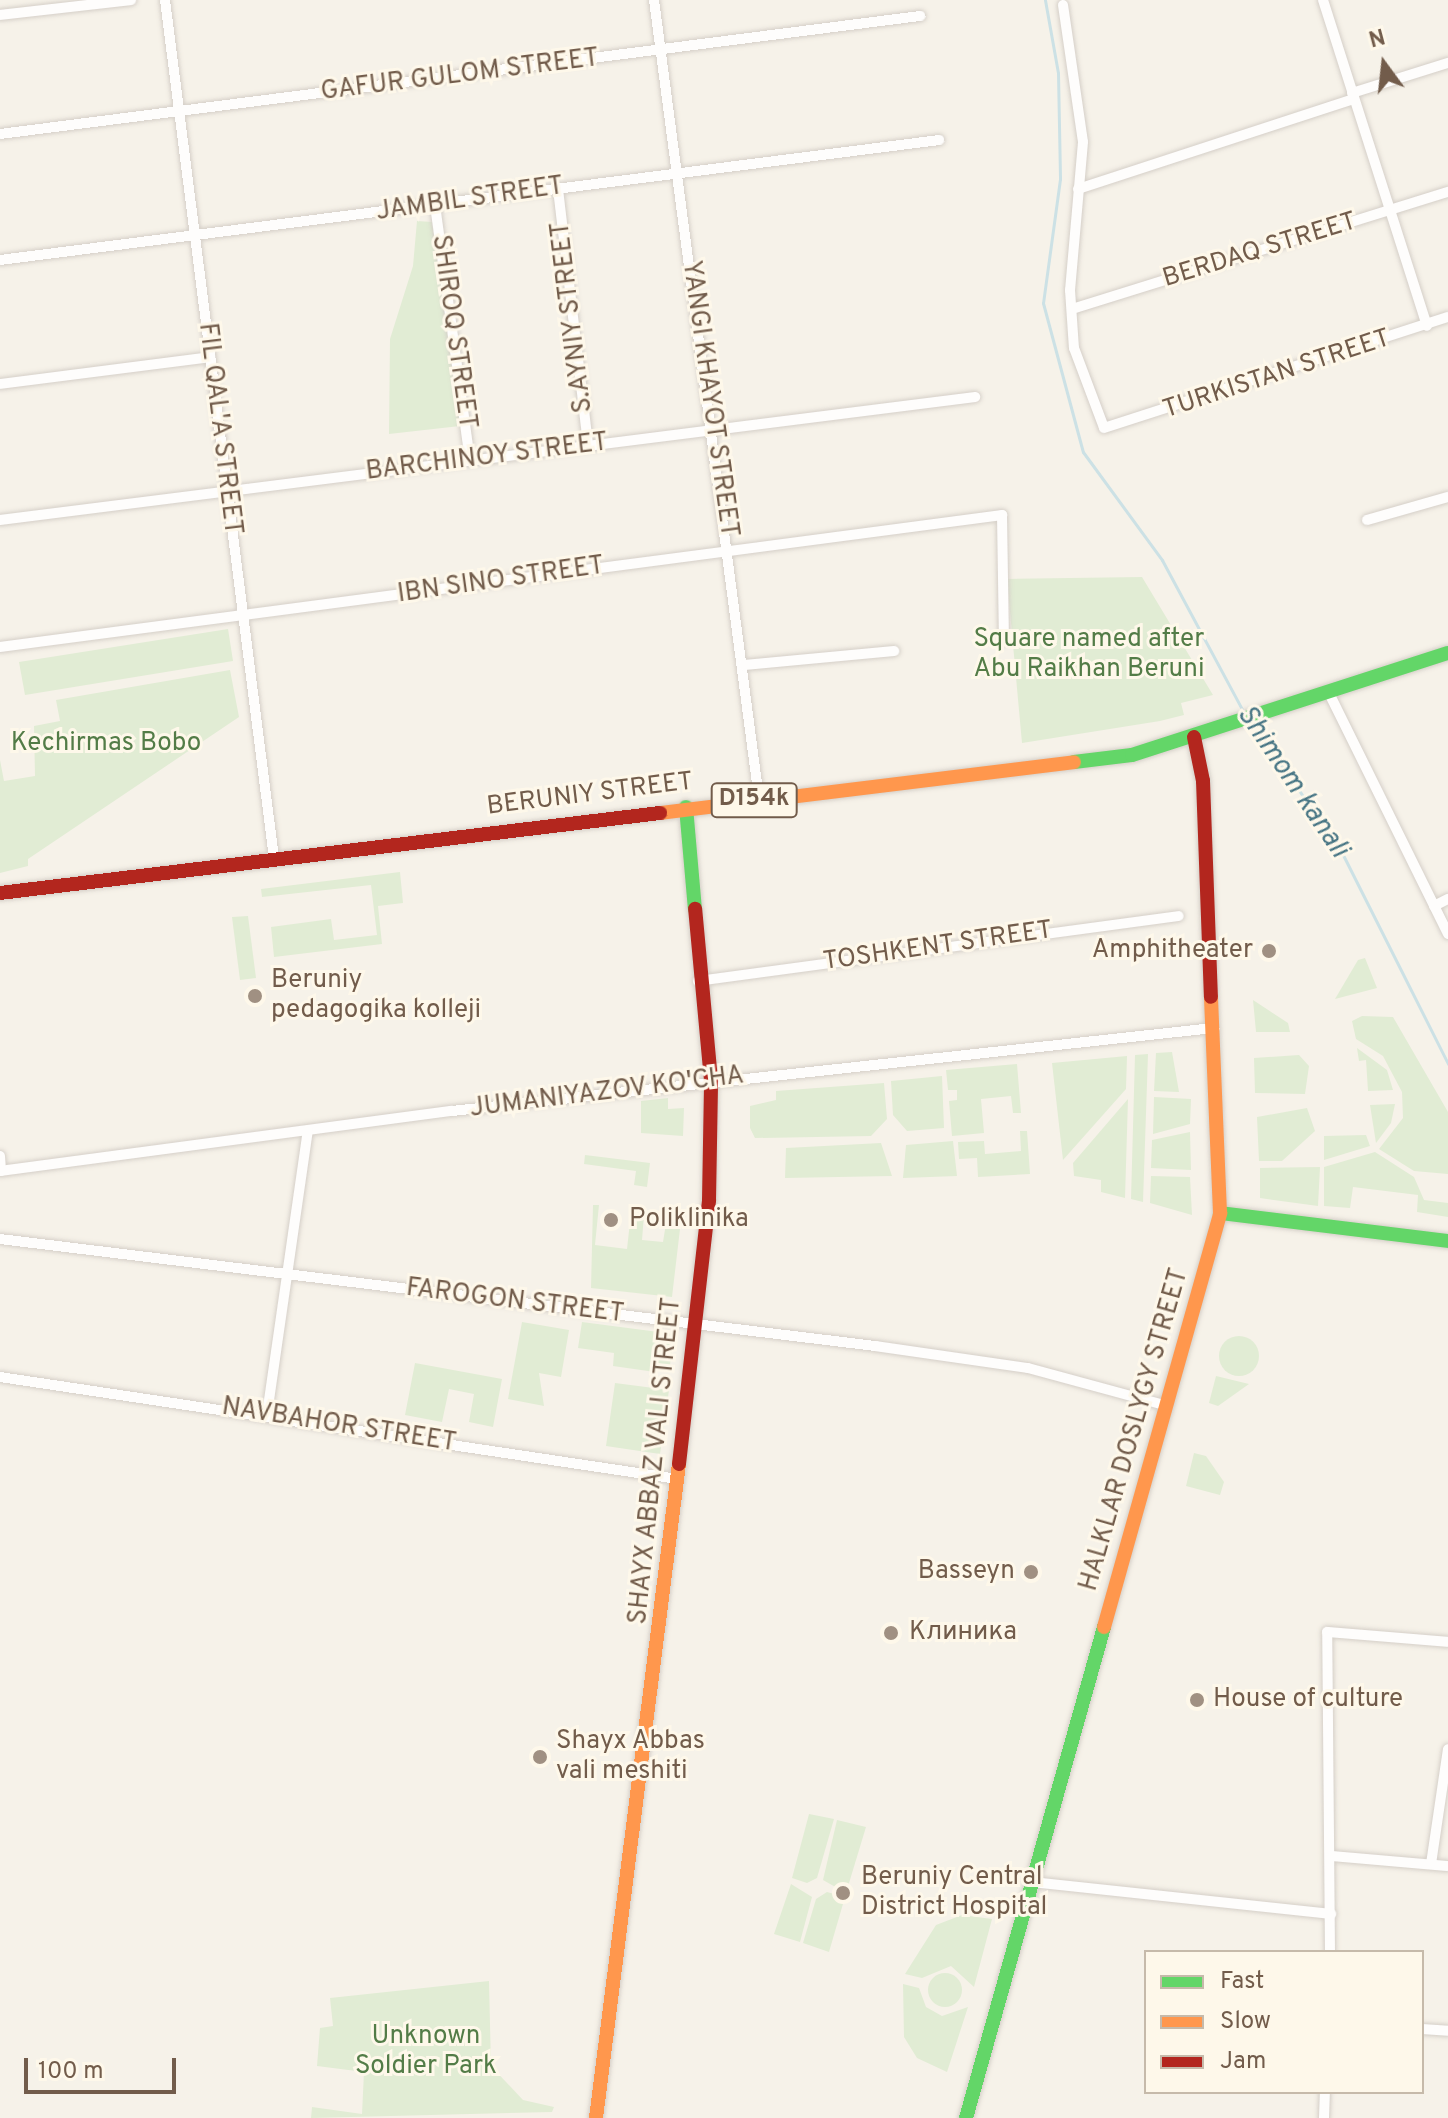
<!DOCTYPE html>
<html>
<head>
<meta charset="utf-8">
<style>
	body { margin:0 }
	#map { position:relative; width:1448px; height:2118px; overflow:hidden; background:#f6f2e9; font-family:Overpass,sans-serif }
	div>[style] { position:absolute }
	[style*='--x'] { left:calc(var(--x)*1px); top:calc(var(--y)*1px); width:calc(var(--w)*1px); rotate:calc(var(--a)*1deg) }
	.green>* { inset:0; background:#e1ecd4 }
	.round { border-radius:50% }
	.stream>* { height:3px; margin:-1.5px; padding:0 1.5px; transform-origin:1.5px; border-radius:1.5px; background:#cce1e5 }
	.roads { filter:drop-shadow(0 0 2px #d5cfc8) drop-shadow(0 0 2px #d5cfc8) }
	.street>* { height:10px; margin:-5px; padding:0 5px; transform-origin:5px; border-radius:5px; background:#fefdfc }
	.fast>* { height:14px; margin:-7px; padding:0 7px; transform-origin:7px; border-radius:7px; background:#63d668 }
	.slow>* { height:14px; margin:-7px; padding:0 7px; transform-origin:7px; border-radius:7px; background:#ff974d }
	.jam>* { height:14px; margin:-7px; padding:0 7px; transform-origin:7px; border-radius:7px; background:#b3261e }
	.dots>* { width:22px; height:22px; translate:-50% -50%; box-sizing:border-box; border:4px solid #fef8ea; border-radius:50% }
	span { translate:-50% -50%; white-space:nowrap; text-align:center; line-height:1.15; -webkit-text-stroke:6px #fef8ea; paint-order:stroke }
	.shield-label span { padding:2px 6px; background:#fef8ea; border:2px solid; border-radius:6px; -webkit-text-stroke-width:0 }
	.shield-label { font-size:24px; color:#725c4b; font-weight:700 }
	.street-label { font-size:26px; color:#725c4b }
	.park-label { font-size:26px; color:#537c47 }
	.poi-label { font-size:26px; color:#725c4b }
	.right { translate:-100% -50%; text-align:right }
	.left { translate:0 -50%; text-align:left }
	.water-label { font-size:28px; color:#477584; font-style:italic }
	.legend { position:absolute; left:1144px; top:1950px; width:280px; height:144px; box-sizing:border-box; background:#fef8ea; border:2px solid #c6baaa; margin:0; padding:10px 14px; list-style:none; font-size:24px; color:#725c4b }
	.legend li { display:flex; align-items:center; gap:16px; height:40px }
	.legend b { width:40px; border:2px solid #c6baaa }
	.north { position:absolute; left:1344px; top:24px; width:80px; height:80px; -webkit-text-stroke:6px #fef8ea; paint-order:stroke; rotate:345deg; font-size:22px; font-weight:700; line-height:32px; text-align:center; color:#725c4b }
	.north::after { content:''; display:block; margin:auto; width:28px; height:36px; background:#725c4b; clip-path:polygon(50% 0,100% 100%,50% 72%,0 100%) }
	.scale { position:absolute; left:24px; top:2058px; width:152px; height:36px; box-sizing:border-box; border:4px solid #725c4b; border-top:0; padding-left:10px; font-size:24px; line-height:28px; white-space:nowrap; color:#725c4b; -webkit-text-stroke:6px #fef8ea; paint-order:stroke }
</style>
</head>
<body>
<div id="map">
	<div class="green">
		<i style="clip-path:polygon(417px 221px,432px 222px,460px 426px,389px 434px,390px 339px,413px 266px)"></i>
		<i style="clip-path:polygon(1142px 577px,1213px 695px,1181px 703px,1184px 715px,1160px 721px,1022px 743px,1007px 579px)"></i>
		<i style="clip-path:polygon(228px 629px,233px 661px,25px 695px,19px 662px)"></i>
		<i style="clip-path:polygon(230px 670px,239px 717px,28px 859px,28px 866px,0 873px,0 760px,4px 781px,35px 776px,34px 726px,60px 721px,56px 700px)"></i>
		<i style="clip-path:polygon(400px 872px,403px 903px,378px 906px,382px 944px,274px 957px,271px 927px,331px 919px,334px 940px,377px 935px,371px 885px,262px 897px,261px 889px)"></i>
		<i style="clip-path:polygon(248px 916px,256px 978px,240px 980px,232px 917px)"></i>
		<i style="clip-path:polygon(1365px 958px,1377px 988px,1335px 999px,1358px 960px)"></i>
		<i style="clip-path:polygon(1253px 1000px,1288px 1023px,1290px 1032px,1256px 1032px)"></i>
		<i style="clip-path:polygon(1362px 1016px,1393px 1017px,1448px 1112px,1448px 1174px,1414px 1171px,1379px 1149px,1403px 1118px,1402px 1092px,1383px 1056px,1356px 1039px,1352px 1021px)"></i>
		<i style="clip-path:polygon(1357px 1048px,1387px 1070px,1393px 1090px,1368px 1091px,1366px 1060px,1359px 1061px)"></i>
		<i style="clip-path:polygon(1172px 1052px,1179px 1092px,1154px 1091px,1156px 1053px)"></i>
		<i style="clip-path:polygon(1148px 1054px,1143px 1202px,1131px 1199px,1135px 1055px)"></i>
		<i style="clip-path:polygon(1299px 1055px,1309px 1066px,1305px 1094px,1255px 1093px,1254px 1058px)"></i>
		<i style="clip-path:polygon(1127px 1056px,1126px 1089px,1063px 1160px,1052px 1063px)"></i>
		<i style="clip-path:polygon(1017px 1064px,1021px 1113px,1013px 1113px,1011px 1096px,981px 1099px,984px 1133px,952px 1136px,949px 1101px,957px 1100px,957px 1090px,948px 1090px,946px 1070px)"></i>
		<i style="clip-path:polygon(942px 1076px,944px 1128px,907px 1131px,893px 1115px,891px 1081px)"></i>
		<i style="clip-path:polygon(884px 1083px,887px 1119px,871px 1136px,755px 1138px,750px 1128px,750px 1106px,776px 1100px,776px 1091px)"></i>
		<i style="clip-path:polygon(1154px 1097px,1191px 1099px,1190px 1124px,1153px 1134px)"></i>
		<i style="clip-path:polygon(668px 1098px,668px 1109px,684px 1108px,683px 1136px,641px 1133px,641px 1101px)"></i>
		<i style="clip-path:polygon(1128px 1099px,1125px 1198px,1101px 1192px,1101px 1180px,1074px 1176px,1073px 1163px)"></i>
		<i style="clip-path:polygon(1395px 1104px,1391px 1123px,1376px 1143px,1370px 1105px)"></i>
		<i style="clip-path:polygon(1307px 1108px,1315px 1131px,1282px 1161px,1259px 1161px,1257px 1117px)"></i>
		<i style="clip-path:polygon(1020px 1131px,1027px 1131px,1030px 1174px,978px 1177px,977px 1158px,959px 1159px,958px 1142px,984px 1141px,985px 1154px,1021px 1151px)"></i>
		<i style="clip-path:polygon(1190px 1132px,1191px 1170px,1151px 1168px,1152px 1140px)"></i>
		<i style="clip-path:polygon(1366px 1135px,1370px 1146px,1324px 1160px,1324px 1136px)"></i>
		<i style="clip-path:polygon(953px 1141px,957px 1176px,903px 1178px,906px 1145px)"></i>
		<i style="clip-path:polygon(881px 1143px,892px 1176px,785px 1178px,786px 1148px)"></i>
		<i style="clip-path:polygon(1375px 1152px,1414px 1177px,1424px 1200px,1448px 1203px,1448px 1217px,1417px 1212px,1418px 1195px,1353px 1187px,1350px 1208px,1324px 1206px,1324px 1167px)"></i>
		<i style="clip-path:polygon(585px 1155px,650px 1163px,647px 1187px,634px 1185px,636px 1171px,584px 1164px)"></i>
		<i style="clip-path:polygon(1320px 1167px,1318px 1206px,1260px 1198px,1260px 1168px)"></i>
		<i style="clip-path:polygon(1151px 1176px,1190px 1177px,1192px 1215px,1150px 1203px)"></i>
		<i style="clip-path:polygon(593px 1205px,599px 1205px,595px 1245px,627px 1249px,631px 1213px,644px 1215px,642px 1240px,663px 1242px,668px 1211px,682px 1212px,672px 1297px,591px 1288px)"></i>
		<i style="clip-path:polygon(522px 1322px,569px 1330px,561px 1377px,539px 1373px,544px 1406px,508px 1399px)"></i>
		<i style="clip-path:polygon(582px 1322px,674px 1334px,670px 1365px,657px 1364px,655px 1372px,613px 1366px,614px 1353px,578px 1348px)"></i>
		<i class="round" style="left:1219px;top:1336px;width:40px;height:40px"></i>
		<i style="clip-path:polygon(415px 1363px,502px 1379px,493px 1427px,469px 1422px,474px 1394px,449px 1389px,442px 1422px,405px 1415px)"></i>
		<i style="clip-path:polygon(1216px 1376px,1249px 1384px,1218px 1406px,1209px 1403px)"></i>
		<i style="clip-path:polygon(615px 1383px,669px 1390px,660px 1454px,606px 1446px)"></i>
		<i style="clip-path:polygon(1194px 1453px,1206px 1456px,1224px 1482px,1220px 1495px,1186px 1486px)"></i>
		<i style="clip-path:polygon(809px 1814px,834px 1819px,817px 1878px,807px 1883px,792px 1878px)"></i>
		<i style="clip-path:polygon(837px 1820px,866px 1827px,846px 1893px,823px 1880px)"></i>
		<i style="clip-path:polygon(791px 1884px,812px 1897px,800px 1942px,774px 1934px)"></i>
		<i style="clip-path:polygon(827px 1892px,845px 1897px,829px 1952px,803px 1943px,816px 1899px)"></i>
		<i style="clip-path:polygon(962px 1915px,992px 1919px,974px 1987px,951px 1966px,922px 1978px,905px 1974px,936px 1925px)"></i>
		<i class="round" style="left:928px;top:1973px;width:34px;height:34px"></i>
		<i style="clip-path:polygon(489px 1981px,491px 2066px,523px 2100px,554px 2107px,552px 2112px,311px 2118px,312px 2107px,362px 2114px,364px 2072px,317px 2066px,320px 2028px,333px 2026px,330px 1998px)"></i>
		<i style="clip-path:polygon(903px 1984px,919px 1988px,926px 2007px,942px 2016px,968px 2007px,947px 2072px,917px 2058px,904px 2037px)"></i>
	</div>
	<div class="stream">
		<i style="--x:1045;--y:0;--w:74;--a:79.9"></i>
		<i style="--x:1058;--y:73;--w:106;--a:88.9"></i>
		<i style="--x:1060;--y:179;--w:125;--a:97.8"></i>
		<i style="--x:1043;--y:303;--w:154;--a:75"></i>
		<i style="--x:1083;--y:452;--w:134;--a:53.8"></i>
		<i style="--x:1162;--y:560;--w:174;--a:61.8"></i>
		<i style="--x:1250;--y:722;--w:151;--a:54.4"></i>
		<i style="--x:1338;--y:845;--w:245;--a:63.3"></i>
	</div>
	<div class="roads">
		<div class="street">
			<i style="--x:165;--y:0;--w:865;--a:82.76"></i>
			<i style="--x:654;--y:0;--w:806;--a:82.51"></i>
			<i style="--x:1323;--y:0;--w:342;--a:72.3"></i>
			<i style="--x:1063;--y:5;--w:138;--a:81.7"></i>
			<i style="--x:1083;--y:142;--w:149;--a:95"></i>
			<i style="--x:1070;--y:290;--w:58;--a:86.1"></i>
			<i style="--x:1074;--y:348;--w:85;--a:69.4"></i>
			<i style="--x:1104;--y:428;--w:361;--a:-17.9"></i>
			<i style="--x:0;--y:15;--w:132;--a:-6.5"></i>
			<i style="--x:1352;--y:93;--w:101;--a:-17.4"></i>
			<i style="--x:0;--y:134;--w:928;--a:-7.31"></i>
			<i style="--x:558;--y:189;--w:258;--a:83.3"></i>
			<i style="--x:1078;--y:189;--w:290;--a:-18.1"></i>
			<i style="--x:435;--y:205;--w:256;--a:82.2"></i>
			<i style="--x:0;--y:260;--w:947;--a:-7.28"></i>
			<i style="--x:1072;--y:309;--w:394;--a:-17.3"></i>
			<i style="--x:0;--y:384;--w:212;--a:-7.3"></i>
			<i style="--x:0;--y:520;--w:983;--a:-7.19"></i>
			<i style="--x:1367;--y:520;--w:84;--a:-15.9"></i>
			<i style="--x:0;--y:647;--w:1011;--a:-7.5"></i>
			<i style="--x:1002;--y:515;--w:125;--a:89.1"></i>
			<i style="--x:744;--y:665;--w:151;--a:-5.3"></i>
			<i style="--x:1328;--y:691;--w:271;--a:63.7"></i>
			<i style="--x:1434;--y:906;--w:16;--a:-27"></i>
			<i style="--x:698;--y:981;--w:485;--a:-7.7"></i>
			<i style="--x:0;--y:1156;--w:15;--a:86"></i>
			<i style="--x:0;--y:1171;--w:456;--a:-7.6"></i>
			<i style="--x:452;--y:1111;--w:767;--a:-6.22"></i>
			<i style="--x:0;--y:1239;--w:882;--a:6.97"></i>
			<i style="--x:875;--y:1346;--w:155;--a:8.2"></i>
			<i style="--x:1028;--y:1368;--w:145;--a:15.2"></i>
			<i style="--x:0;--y:1377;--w:686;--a:8.56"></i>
			<i style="--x:267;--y:1414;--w:286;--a:-81.8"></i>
			<i style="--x:1331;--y:1856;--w:117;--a:4.9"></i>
			<i style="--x:1431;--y:1864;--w:116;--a:-81.6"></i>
			<i style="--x:1032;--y:1882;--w:301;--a:6.1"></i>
			<i style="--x:1330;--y:1952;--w:320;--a:-90.5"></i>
			<i style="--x:1327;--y:1632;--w:121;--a:4.7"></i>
			<i style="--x:1422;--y:2029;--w:26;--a:4"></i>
			<i style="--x:1324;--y:2118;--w:26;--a:-88"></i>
		</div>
		<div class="fast">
			<i style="--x:1074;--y:762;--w:58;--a:-6.9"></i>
			<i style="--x:1132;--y:755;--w:332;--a:-17.9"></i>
			<i style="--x:686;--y:807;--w:102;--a:85"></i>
			<i style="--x:1220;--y:1213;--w:230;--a:7"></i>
			<i style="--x:966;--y:2118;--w:510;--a:-74.3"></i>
		</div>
		<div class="slow">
			<i style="--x:660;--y:813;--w:417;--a:-7"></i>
			<i style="--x:1104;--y:1627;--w:430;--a:-74.3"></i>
			<i style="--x:1220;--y:1213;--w:216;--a:-92.4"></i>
			<i style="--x:596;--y:2118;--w:659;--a:-82.77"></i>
		</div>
		<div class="jam">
			<i style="--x:1194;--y:737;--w:45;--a:78.4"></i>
			<i style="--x:1203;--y:781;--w:216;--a:87.9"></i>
			<i style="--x:0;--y:893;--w:665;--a:-6.91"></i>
			<i style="--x:679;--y:1464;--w:266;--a:-83.5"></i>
			<i style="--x:709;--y:1200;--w:120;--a:-89"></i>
			<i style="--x:711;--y:1080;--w:172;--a:-95.3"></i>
		</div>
	</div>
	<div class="dots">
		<i style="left:1269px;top:951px;background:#a09082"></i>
		<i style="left:255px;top:996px;background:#a09082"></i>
		<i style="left:611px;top:1220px;background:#a09082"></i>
		<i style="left:1031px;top:1572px;background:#a09082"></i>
		<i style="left:891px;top:1633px;background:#a09082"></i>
		<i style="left:1197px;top:1700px;background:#a09082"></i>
		<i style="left:540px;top:1757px;background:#a09082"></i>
		<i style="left:843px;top:1893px;background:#a09082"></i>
	</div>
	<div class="shield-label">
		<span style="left:754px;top:800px">D154k</span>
	</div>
	<div class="street-label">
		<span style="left:460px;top:76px;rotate:-7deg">GAFUR GULOM STREET</span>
		<span style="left:470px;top:200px;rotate:-8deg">JAMBIL STREET</span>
		<span style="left:1260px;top:251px;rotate:-17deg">BERDAQ STREET</span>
		<span style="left:573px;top:317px;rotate:-97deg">S.AYNIY STREET</span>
		<span style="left:453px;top:332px;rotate:82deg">SHIROQ STREET</span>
		<span style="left:1277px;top:375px;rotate:-18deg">TURKISTAN STREET</span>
		<span style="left:709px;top:399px;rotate:82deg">YANGI KHAYOT STREET</span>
		<span style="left:219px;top:429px;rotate:83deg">FIL QAL'A STREET</span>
		<span style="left:487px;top:458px;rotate:-7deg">BARCHINOY STREET</span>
		<span style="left:501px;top:581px;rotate:-8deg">IBN SINO STREET</span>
		<span style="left:590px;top:795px;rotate:-7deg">BERUNIY STREET</span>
		<span style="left:938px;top:947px;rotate:-8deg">TOSHKENT STREET</span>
		<span style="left:607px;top:1093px;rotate:-7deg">JUMANIYAZOV KO'CHA</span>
		<span style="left:515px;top:1302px;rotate:7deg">FAROGON STREET</span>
		<span style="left:339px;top:1426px;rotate:9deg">NAVBAHOR STREET</span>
		<span style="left:1135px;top:1430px;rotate:-74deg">HALKLAR DOSLYGY STREET</span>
		<span style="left:656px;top:1461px;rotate:-84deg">SHAYX ABBAZ VALI STREET</span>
	</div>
	<div class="park-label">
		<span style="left:1089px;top:655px">Square named after<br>Abu Raikhan Beruni</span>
		<span style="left:106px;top:744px">Kechirmas Bobo</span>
		<span style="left:426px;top:2052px">Unknown<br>Soldier Park</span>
	</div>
	<div class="poi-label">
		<span class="right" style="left:1253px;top:951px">Amphitheater</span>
		<span class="left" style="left:271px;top:996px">Beruniy<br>pedagogika kolleji</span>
		<span class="left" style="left:629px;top:1220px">Poliklinika</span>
		<span class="right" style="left:1015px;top:1572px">Basseyn</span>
		<span class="left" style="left:909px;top:1633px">Клиника</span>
		<span class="left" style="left:1213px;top:1700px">House of culture</span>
		<span class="left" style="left:556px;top:1757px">Shayx Abbas<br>vali meshiti</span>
		<span class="left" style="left:861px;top:1893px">Beruniy Central<br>District Hospital</span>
	</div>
	<div class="water-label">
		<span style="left:1292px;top:782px;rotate:56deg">Shimom kanali</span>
	</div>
	<ul class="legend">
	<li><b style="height:10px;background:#63d668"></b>Fast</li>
	<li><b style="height:10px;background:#ff974d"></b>Slow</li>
	<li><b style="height:10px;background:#b3261e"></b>Jam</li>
	</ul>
	<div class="north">N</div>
	<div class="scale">100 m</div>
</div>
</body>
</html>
